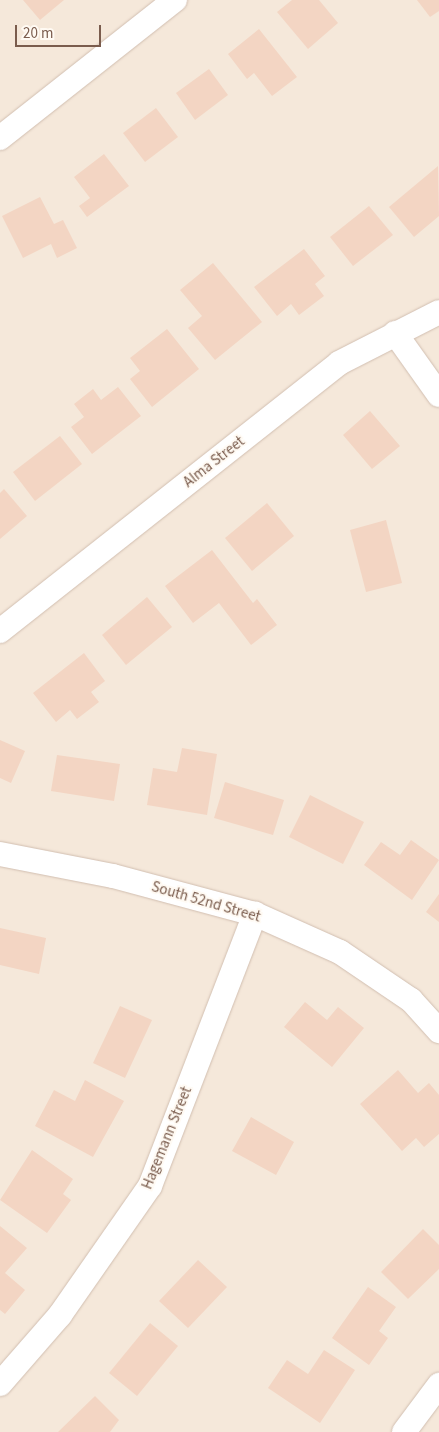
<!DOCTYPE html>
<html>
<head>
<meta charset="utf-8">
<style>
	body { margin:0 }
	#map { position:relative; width:439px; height:1432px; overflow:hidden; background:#fdf6ec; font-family:"Source Sans 3",sans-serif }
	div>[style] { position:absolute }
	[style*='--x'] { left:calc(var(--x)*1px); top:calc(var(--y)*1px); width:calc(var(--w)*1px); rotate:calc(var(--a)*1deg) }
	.residential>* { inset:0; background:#f5e8da }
	.building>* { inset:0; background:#f3d5c3 }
	.roads { filter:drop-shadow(0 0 1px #d1beb0) drop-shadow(0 0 1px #d1beb0) }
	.street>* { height:24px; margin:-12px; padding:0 12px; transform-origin:12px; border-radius:12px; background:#fff }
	span { translate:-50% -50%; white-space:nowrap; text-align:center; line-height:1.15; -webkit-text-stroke:4px #fffaf3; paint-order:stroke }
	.street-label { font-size:15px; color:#7a5c4d }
	.scale { position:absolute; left:15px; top:25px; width:86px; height:22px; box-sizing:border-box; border:2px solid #7a5c4d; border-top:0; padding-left:6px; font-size:15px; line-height:18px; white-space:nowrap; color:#7a5c4d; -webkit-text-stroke:4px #fffaf3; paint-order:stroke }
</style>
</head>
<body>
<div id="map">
	<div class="residential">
		<i style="clip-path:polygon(0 0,439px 0,439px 1432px,0 1432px)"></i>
	</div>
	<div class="building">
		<i style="clip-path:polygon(23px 0,64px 0,40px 20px)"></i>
		<i style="clip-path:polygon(292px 0,319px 0,338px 23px,308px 49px,277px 12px)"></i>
		<i style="clip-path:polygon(417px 0,439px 0,439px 11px,430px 17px)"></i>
		<i style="clip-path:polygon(259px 29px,297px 77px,272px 96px,254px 73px,247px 79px,228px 54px)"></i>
		<i style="clip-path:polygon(209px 69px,228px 95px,195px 120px,176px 93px)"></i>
		<i style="clip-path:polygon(156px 108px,178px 137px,145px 162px,123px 133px)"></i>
		<i style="clip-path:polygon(104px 154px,129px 186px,87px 217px,79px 206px,90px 198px,74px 177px)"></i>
		<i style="clip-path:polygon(438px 166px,439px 216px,414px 237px,389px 207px)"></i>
		<i style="clip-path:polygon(40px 197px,54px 224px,63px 220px,77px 248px,57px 258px,51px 244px,23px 258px,2px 216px)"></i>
		<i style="clip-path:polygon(369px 206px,393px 235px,353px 266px,330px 237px)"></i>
		<i style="clip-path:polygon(304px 249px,325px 276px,315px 284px,324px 296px,299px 315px,291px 304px,277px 316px,254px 287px)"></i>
		<i style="clip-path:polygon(213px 263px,262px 322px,215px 360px,188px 328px,202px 316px,180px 290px)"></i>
		<i style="clip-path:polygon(167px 329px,199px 369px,152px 407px,130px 379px,140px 371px,130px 358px)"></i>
		<i style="clip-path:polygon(118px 387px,141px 416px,92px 454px,71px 427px,84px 417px,74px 404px,93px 389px,101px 400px)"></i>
		<i style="clip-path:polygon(370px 411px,400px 446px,372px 469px,343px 435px)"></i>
		<i style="clip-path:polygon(60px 436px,82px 464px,35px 501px,13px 472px)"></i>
		<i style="clip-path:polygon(4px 489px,27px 516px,0 539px,0 493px)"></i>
		<i style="clip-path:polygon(267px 503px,294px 536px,252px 571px,225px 538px)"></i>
		<i style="clip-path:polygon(386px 520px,402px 583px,366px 592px,350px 530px)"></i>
		<i style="clip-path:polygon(212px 550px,253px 603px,257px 599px,277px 625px,251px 645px,219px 603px,193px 623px,165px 586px)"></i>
		<i style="clip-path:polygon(147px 597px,172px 627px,126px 665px,102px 635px)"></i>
		<i style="clip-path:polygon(84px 653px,105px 681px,91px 692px,99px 702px,77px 719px,70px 710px,56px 722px,33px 693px)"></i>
		<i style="clip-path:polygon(0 740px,25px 751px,11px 783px,0 778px)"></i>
		<i style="clip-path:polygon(182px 748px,217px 754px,207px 815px,147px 805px,153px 768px,177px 772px)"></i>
		<i style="clip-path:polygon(57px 755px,120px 764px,114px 801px,51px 791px)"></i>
		<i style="clip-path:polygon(225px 782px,284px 800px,273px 835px,214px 818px)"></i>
		<i style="clip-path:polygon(310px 795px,364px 822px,343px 864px,289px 837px)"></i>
		<i style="clip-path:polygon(411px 840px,439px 860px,412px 900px,364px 865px,381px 842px,400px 855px)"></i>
		<i style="clip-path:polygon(439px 894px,439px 922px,426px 912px)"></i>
		<i style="clip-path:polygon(0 928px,46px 938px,39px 974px,0 965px)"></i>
		<i style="clip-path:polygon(305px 1002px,327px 1020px,338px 1007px,364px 1028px,332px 1067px,284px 1027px)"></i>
		<i style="clip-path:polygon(120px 1006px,152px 1020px,125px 1078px,93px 1063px)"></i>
		<i style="clip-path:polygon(398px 1070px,418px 1093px,429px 1083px,439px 1095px,439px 1134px,424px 1147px,416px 1138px,402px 1151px,360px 1104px)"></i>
		<i style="clip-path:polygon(85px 1080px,124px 1101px,93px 1157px,35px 1126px,54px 1090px,75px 1101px)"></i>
		<i style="clip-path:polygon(251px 1117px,294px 1142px,276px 1175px,232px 1151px)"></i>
		<i style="clip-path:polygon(32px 1150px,73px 1179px,63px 1194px,71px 1200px,47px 1233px,0 1200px)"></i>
		<i style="clip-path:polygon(0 1226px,27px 1248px,5px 1273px,25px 1290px,5px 1314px,0 1310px)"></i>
		<i style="clip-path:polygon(423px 1229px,439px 1245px,439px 1269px,408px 1299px,381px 1272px)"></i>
		<i style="clip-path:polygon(198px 1260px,227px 1287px,188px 1328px,159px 1301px)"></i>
		<i style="clip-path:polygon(368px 1287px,396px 1307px,379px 1331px,388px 1338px,369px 1365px,332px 1338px)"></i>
		<i style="clip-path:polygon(150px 1323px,178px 1346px,137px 1396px,109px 1373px)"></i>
		<i style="clip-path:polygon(324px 1350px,355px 1370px,320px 1423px,268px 1388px,287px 1360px,308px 1374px)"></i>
		<i style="clip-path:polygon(95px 1396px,119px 1420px,110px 1432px,58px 1432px)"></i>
	</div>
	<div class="roads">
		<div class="street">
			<i style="--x:0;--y:138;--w:223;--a:-38.3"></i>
			<i style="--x:395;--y:333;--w:76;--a:54.6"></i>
			<i style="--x:0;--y:631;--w:432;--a:-38.3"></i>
			<i style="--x:339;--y:363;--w:112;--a:-27"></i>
			<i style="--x:0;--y:854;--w:115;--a:11"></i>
			<i style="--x:113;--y:876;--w:147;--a:15"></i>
			<i style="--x:255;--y:914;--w:93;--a:24.1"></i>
			<i style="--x:340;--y:952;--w:86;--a:34.1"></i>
			<i style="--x:411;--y:1000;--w:42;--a:47.9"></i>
			<i style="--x:0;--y:1384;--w:91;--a:-49"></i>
			<i style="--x:60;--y:1315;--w:157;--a:-55.1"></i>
			<i style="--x:150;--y:1186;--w:292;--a:-68.9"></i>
			<i style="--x:404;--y:1432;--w:59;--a:-53.3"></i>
		</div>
	</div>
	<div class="street-label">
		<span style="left:214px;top:462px;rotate:-38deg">Alma Street</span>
		<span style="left:206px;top:902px;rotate:16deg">South 52nd Street</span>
		<span style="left:167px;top:1138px;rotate:-68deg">Hagemann Street</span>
	</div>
	<div class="scale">20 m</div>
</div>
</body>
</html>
